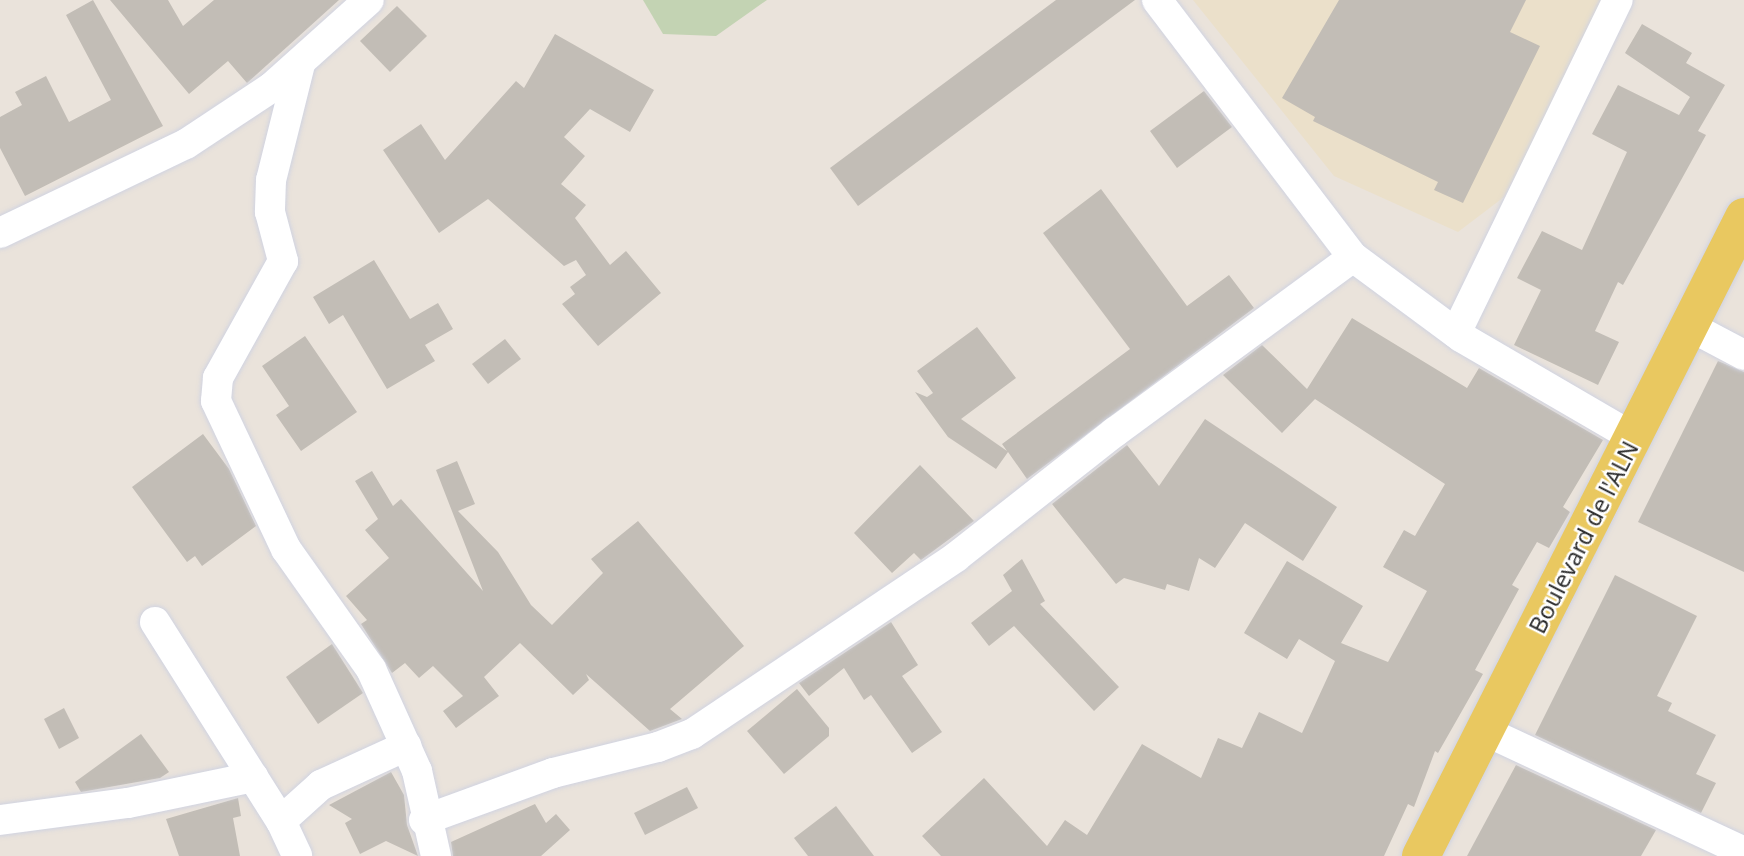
<!DOCTYPE html>
<html>
<head>
<meta charset="utf-8">
<style>
	body { margin:0 }
	#map { position:relative; width:1744px; height:856px; overflow:hidden; background:#eae3db; font-family:"Open Sans",sans-serif }
	div>[style] { position:absolute }
	[style*='--x'] { left:calc(var(--x)*1px); top:calc(var(--y)*1px); width:calc(var(--w)*1px); rotate:calc(var(--a)*1deg) }
	.education>* { inset:0; background:#ebe0ca }
	.cemetery>* { inset:0; background:#c3d3b3 }
	.building>* { inset:0; background:#c2bdb6 }
	.roads { filter:drop-shadow(0 0 2px #d0d3e1) drop-shadow(0 0 2px #d0d3e1) }
	.minor>* { height:30px; margin:-15px; padding:0 15px; transform-origin:15px; border-radius:15px; background:#fff }
	.primary>* { height:38px; margin:-19px; padding:0 19px; transform-origin:19px; border-radius:19px; background:#e9c860 }
	span { translate:-50% -50%; white-space:nowrap; text-align:center; line-height:1.15; -webkit-text-stroke:5px #fff; paint-order:stroke }
	.street-label { font-size:24px; color:#282828 }
</style>
</head>
<body>
<div id="map">
	<div class="education">
		<i style="clip-path:polygon(1193px 0,1609px 0,1504px 197px,1458px 232px,1334px 176px)"></i>
	</div>
	<div class="cemetery">
		<i style="clip-path:polygon(643px 0,767px 0,716px 36px,663px 34px)"></i>
	</div>
	<div class="building">
		<i style="clip-path:polygon(93px 0,163px 126px,25px 196px,0 148px,0 117px,22px 105px,15px 92px,46px 76px,69px 122px,111px 100px,66px 15px)"></i>
		<i style="clip-path:polygon(110px 0,168px 0,183px 26px,214px 0,339px 0,247px 83px,228px 61px,189px 94px)"></i>
		<i style="clip-path:polygon(1056px 0,1135px 0,858px 206px,830px 168px)"></i>
		<i style="clip-path:polygon(1339px 0,1526px 0,1510px 32px,1540px 46px,1463px 203px,1434px 190px,1438px 182px,1313px 121px,1315px 117px,1282px 98px)"></i>
		<i style="clip-path:polygon(397px 6px,427px 36px,390px 72px,360px 41px)"></i>
		<i style="clip-path:polygon(1642px 24px,1692px 53px,1686px 63px,1725px 85px,1698px 131px,1706px 135px,1623px 285px,1618px 282px,1595px 331px,1619px 342px,1598px 385px,1514px 345px,1541px 290px,1517px 278px,1542px 231px,1582px 250px,1627px 152px,1592px 134px,1618px 85px,1679px 115px,1690px 97px,1625px 53px)"></i>
		<i style="clip-path:polygon(555px 34px,654px 90px,630px 132px,590px 109px,564px 137px,585px 156px,561px 184px,586px 205px,575px 218px,610px 265px,626px 251px,661px 293px,598px 346px,562px 304px,575px 294px,570px 287px,586px 275px,576px 260px,564px 266px,488px 199px,439px 233px,383px 150px,421px 124px,445px 160px,516px 81px,524px 88px)"></i>
		<i style="clip-path:polygon(1204px 91px,1232px 127px,1177px 168px,1150px 131px)"></i>
		<i style="clip-path:polygon(1101px 189px,1187px 306px,1229px 275px,1254px 308px,1027px 479px,1008px 452px,996px 469px,948px 437px,915px 392px,927px 397px,933px 393px,917px 371px,977px 327px,1016px 378px,961px 419px,1007px 451px,1002px 444px,1130px 349px,1043px 233px)"></i>
		<i style="clip-path:polygon(374px 260px,410px 319px,438px 303px,453px 329px,425px 345px,435px 361px,387px 389px,343px 315px,329px 324px,313px 297px)"></i>
		<i style="clip-path:polygon(1352px 318px,1467px 388px,1479px 368px,1603px 440px,1563px 507px,1570px 512px,1549px 548px,1537px 542px,1512px 585px,1519px 589px,1475px 670px,1483px 674px,1438px 753px,1435px 751px,1414px 807px,1408px 804px,1384px 856px,941px 856px,922px 836px,984px 778px,1047px 846px,1065px 820px,1087px 835px,1142px 744px,1201px 778px,1218px 738px,1242px 748px,1259px 712px,1302px 733px,1335px 661px,1299px 639px,1287px 659px,1244px 633px,1287px 561px,1363px 606px,1341px 643px,1388px 662px,1427px 591px,1383px 567px,1404px 530px,1415px 536px,1445px 484px,1315px 399px,1282px 433px,1223px 375px,1262px 345px,1307px 389px)"></i>
		<i style="clip-path:polygon(305px 336px,357px 412px,301px 451px,276px 415px,289px 406px,262px 366px)"></i>
		<i style="clip-path:polygon(505px 339px,521px 359px,488px 384px,472px 364px)"></i>
		<i style="clip-path:polygon(1718px 361px,1744px 372px,1744px 572px,1638px 522px)"></i>
		<i style="clip-path:polygon(1205px 419px,1337px 507px,1303px 561px,1245px 523px,1215px 568px,1199px 558px,1189px 591px,1167px 584px,1165px 590px,1124px 578px,1116px 584px,1052px 504px,1127px 445px,1159px 486px)"></i>
		<i style="clip-path:polygon(203px 434px,229px 469px,256px 526px,202px 566px,195px 556px,187px 562px,132px 487px)"></i>
		<i style="clip-path:polygon(457px 461px,475px 504px,458px 511px,498px 552px,531px 605px,552px 625px,603px 573px,591px 559px,638px 521px,744px 646px,670px 709px,682px 719px,650px 731px,586px 674px,589px 680px,573px 695px,520px 643px,484px 677px,499px 696px,456px 728px,443px 711px,463px 696px,433px 666px,419px 678px,405px 663px,392px 673px,361px 624px,367px 620px,346px 596px,389px 558px,365px 530px,378px 519px,355px 481px,372px 471px,393px 506px,401px 499px,483px 591px,436px 470px)"></i>
		<i style="clip-path:polygon(920px 465px,974px 521px,921px 560px,914px 553px,892px 573px,854px 533px)"></i>
		<i style="clip-path:polygon(1022px 559px,1045px 601px,1040px 604px,1119px 687px,1094px 711px,1014px 626px,989px 646px,971px 623px,1012px 591px,1003px 575px)"></i>
		<i style="clip-path:polygon(1615px 575px,1697px 616px,1657px 696px,1672px 703px,1668px 711px,1716px 735px,1696px 774px,1716px 783px,1701px 813px,1535px 735px)"></i>
		<i style="clip-path:polygon(891px 622px,918px 665px,902px 676px,942px 732px,912px 753px,871px 695px,864px 700px,844px 668px,809px 696px,799px 683px)"></i>
		<i style="clip-path:polygon(332px 644px,363px 693px,318px 724px,286px 677px)"></i>
		<i style="clip-path:polygon(797px 689px,829px 728px,829px 736px,784px 774px,747px 731px)"></i>
		<i style="clip-path:polygon(64px 708px,79px 738px,59px 749px,44px 719px)"></i>
		<i style="clip-path:polygon(141px 734px,169px 772px,160px 778px,81px 792px,75px 782px)"></i>
		<i style="clip-path:polygon(1516px 765px,1656px 830px,1641px 856px,1467px 856px)"></i>
		<i style="clip-path:polygon(391px 772px,404px 795px,407px 825px,418px 856px,386px 841px,360px 854px,345px 823px,352px 819px,329px 805px)"></i>
		<i style="clip-path:polygon(687px 787px,698px 808px,645px 835px,634px 813px)"></i>
		<i style="clip-path:polygon(238px 798px,241px 816px,233px 818px,240px 856px,179px 856px,166px 819px)"></i>
		<i style="clip-path:polygon(535px 804px,546px 823px,556px 814px,570px 830px,541px 856px,453px 856px,451px 842px)"></i>
		<i style="clip-path:polygon(836px 806px,874px 856px,808px 856px,794px 838px)"></i>
	</div>
	<div class="roads">
		<div class="minor">
			<i style="--x:1157;--y:0;--w:323;--a:52.7"></i>
			<i style="--x:1353;--y:257;--w:134;--a:36.5"></i>
			<i style="--x:1461;--y:337;--w:199;--a:30.2"></i>
			<i style="--x:300;--y:64;--w:120;--a:104"></i>
			<i style="--x:271;--y:180;--w:32;--a:92"></i>
			<i style="--x:270;--y:212;--w:51;--a:75.1"></i>
			<i style="--x:283;--y:261;--w:134;--a:119.1"></i>
			<i style="--x:218;--y:378;--w:23;--a:95"></i>
			<i style="--x:216;--y:401;--w:164;--a:64.7"></i>
			<i style="--x:286;--y:549;--w:147;--a:54.7"></i>
			<i style="--x:371;--y:669;--w:112;--a:65.7"></i>
			<i style="--x:417;--y:771;--w:87;--a:77.4"></i>
			<i style="--x:0;--y:233;--w:206;--a:-25.6"></i>
			<i style="--x:186;--y:144;--w:103;--a:-33.5"></i>
			<i style="--x:272;--y:87;--w:130;--a:-41.9"></i>
			<i style="--x:1689;--y:326;--w:62;--a:27.8"></i>
			<i style="--x:1456;--y:333;--w:370;--a:-64.1"></i>
			<i style="--x:155;--y:622;--w:236;--a:57.7"></i>
			<i style="--x:281;--y:821;--w:38;--a:65"></i>
			<i style="--x:1485;--y:731;--w:286;--a:25"></i>
			<i style="--x:0;--y:820;--w:129;--a:-7.6"></i>
			<i style="--x:128;--y:803;--w:128;--a:-11.7"></i>
			<i style="--x:424;--y:820;--w:137;--a:-20"></i>
			<i style="--x:553;--y:773;--w:108;--a:-13.9"></i>
			<i style="--x:658;--y:747;--w:36;--a:-21"></i>
			<i style="--x:692;--y:734;--w:318;--a:-33.8"></i>
			<i style="--x:956;--y:557;--w:202;--a:-38.2"></i>
			<i style="--x:1115;--y:432;--w:295;--a:-36.3"></i>
			<i style="--x:281;--y:821;--w:54;--a:-42"></i>
			<i style="--x:321;--y:785;--w:94;--a:-24.6"></i>
		</div>
		<div class="primary">
			<i style="--x:1421;--y:856;--w:716;--a:-63.18"></i>
		</div>
	</div>
	<div class="street-label">
		<span style="left:1583px;top:537px;rotate:-63deg">Boulevard de l'ALN</span>
	</div>
</div>
</body>
</html>
